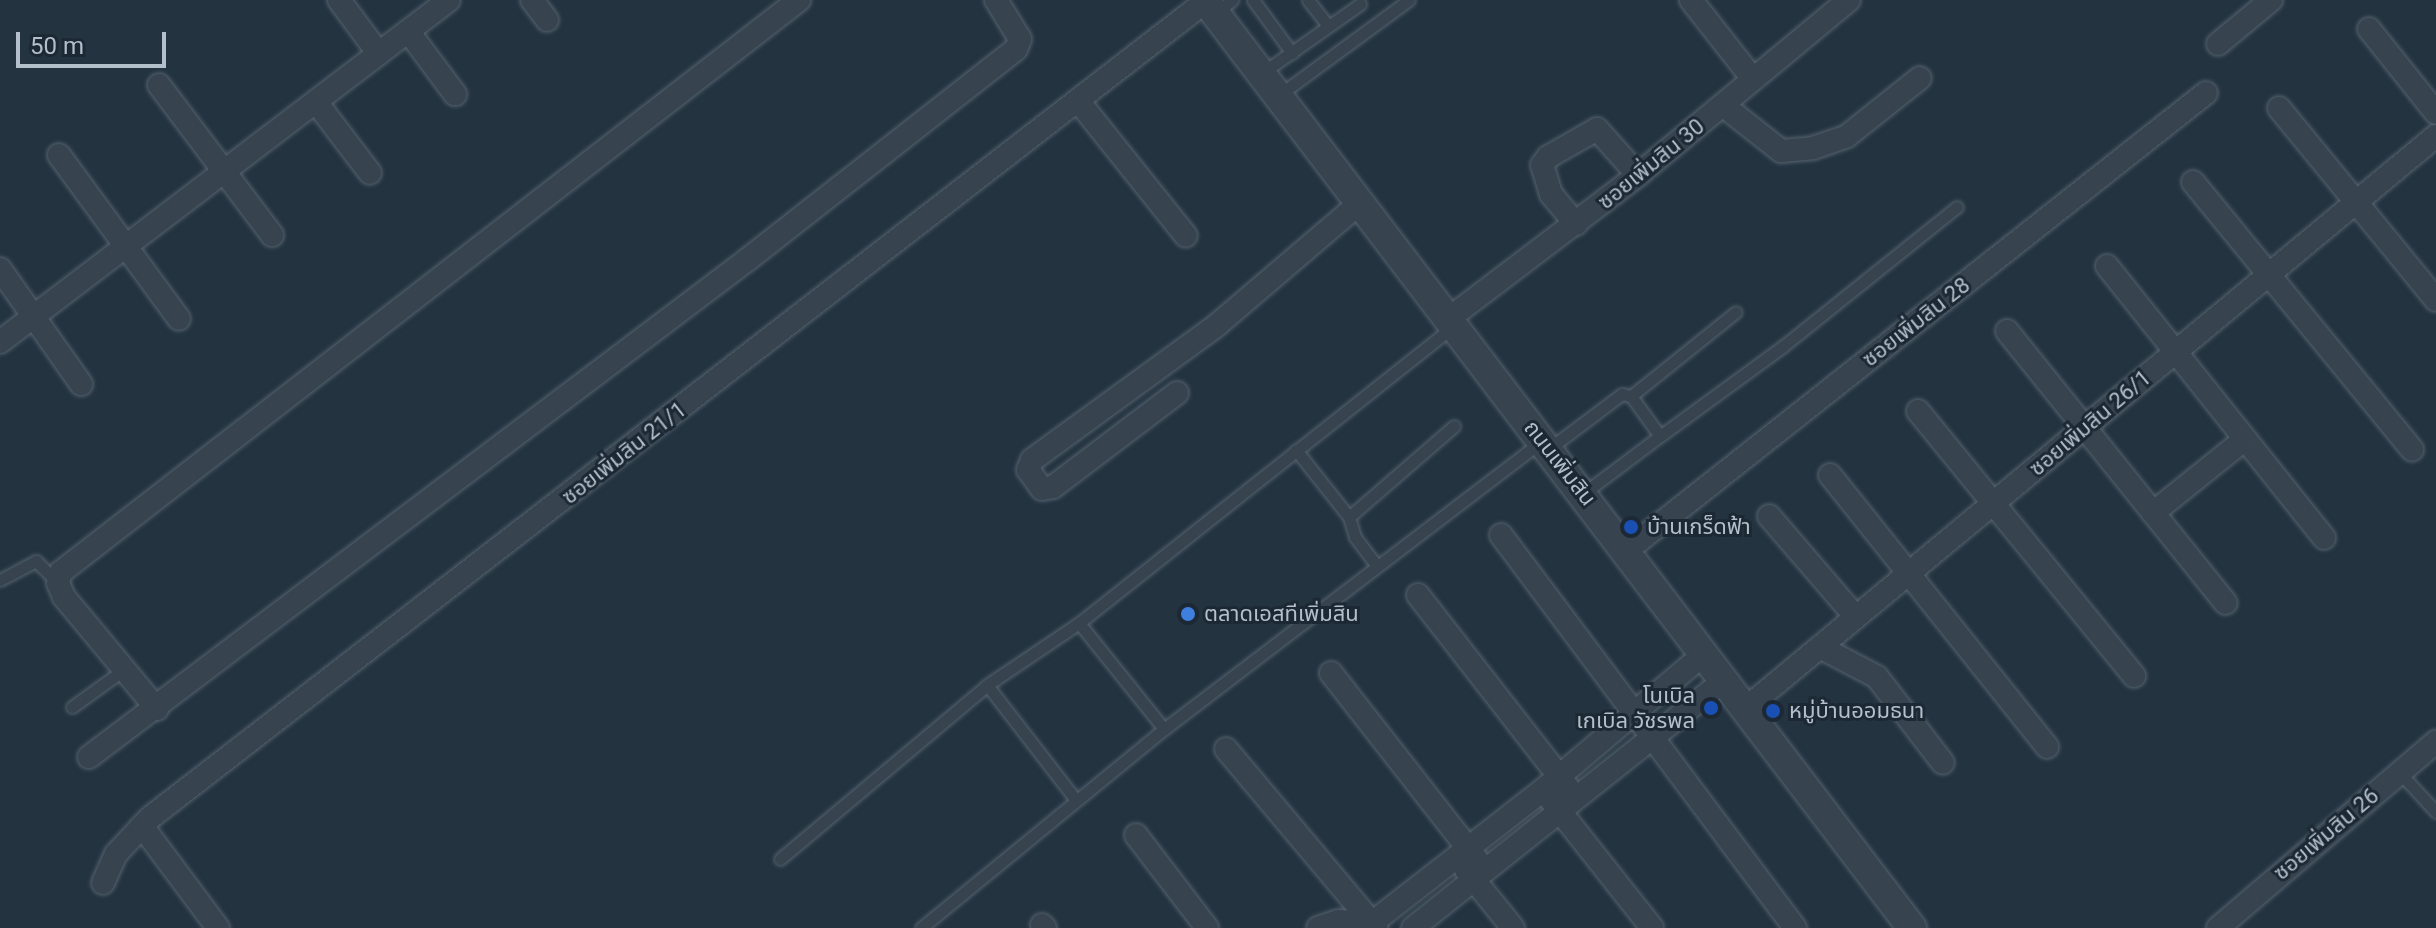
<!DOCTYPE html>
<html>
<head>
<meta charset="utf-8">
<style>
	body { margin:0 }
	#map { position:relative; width:2436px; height:928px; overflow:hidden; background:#233340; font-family:Roboto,"Noto Sans Thai",sans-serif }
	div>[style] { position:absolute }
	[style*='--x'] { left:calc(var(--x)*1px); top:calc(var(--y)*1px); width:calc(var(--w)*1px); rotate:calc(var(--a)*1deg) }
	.roads { filter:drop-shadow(0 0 2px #55626e) drop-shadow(0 0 2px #55626e) }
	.service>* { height:11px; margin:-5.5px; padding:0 5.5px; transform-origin:5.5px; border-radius:5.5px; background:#374450 }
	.minor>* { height:22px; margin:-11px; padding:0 11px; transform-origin:11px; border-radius:11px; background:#374450 }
	.tertiary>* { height:28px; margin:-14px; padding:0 14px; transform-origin:14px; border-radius:14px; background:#374450 }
	.dots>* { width:22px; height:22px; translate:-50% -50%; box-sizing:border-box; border:4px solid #1c2935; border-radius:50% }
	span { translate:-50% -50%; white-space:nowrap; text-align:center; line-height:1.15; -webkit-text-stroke:6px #1c2935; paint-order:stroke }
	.street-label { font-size:22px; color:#b3bfcb }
	.poi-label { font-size:22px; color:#b3bfcb }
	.left { translate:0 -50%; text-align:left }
	.right { translate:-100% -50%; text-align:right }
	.scale { position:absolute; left:16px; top:32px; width:150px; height:36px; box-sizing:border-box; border:4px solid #b3bfcb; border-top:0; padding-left:10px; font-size:24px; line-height:28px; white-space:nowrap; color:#b3bfcb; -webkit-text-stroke:6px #1c2935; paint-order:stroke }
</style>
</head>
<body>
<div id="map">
	<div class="roads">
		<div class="service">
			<i style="--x:1253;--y:0;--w:66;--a:53.7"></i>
			<i style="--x:1308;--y:0;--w:33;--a:52"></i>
			<i style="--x:1216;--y:13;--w:21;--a:-39"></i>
			<i style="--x:1262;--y:73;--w:120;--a:-35.1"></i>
			<i style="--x:1279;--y:95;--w:161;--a:-36.2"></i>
			<i style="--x:1631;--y:396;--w:134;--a:-38.7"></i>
			<i style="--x:1550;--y:448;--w:90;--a:-36.9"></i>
			<i style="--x:1622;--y:394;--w:9;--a:13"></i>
			<i style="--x:1631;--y:396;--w:49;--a:54.1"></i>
			<i style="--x:1660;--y:436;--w:151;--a:-36.1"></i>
			<i style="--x:1782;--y:347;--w:224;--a:-38.7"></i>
			<i style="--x:1296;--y:450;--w:85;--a:51.7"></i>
			<i style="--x:1349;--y:517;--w:21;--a:73"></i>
			<i style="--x:1355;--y:537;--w:36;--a:53"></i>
			<i style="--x:1584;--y:493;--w:95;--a:-36.9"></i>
			<i style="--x:1349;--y:517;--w:139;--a:-40.9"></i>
			<i style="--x:0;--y:580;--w:41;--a:-27.8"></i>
			<i style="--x:36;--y:561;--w:30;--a:45"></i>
			<i style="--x:1079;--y:623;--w:136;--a:51.3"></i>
			<i style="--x:987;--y:685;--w:145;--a:52.3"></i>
			<i style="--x:72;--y:707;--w:67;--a:-35.8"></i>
			<i style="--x:2400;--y:773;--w:53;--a:47.3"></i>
			<i style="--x:780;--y:859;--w:270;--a:-40"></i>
			<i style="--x:987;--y:685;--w:111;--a:-34"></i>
			<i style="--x:1079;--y:623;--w:476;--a:-38.4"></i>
			<i style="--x:921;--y:928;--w:314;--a:-39.3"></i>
			<i style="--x:1164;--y:729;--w:472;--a:-37.3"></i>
		</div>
		<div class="minor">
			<i style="--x:339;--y:0;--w:67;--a:53.5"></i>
			<i style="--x:532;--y:0;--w:25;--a:53"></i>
			<i style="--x:1691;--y:0;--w:100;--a:51.9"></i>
			<i style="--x:2369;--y:29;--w:107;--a:51.4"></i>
			<i style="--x:408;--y:31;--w:79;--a:53.3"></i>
			<i style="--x:2218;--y:44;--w:69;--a:-39.7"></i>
			<i style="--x:159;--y:85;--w:188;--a:53"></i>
			<i style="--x:316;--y:102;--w:89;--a:52.7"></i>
			<i style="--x:1079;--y:102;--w:171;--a:51.4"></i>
			<i style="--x:1724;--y:106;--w:73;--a:38.3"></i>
			<i style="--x:1781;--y:151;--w:32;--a:-5"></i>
			<i style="--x:1813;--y:148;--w:36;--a:-19"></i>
			<i style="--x:1847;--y:136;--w:93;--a:-38.5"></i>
			<i style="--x:2279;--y:108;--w:248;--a:50.7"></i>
			<i style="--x:59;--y:155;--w:203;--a:53.8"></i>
			<i style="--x:2193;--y:182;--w:346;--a:50.7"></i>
			<i style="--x:1576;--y:224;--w:39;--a:-130"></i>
			<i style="--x:1551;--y:194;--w:30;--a:-107"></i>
			<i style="--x:1542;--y:165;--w:10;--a:-53"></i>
			<i style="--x:1548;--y:157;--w:56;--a:-29.7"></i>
			<i style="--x:1597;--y:129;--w:62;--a:48.3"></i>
			<i style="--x:2107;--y:266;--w:348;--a:51.4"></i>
			<i style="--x:0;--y:269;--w:141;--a:54.8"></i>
			<i style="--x:1447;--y:320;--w:240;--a:-37.2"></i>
			<i style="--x:1638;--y:175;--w:274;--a:-39.7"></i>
			<i style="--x:2007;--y:331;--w:349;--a:51.2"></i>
			<i style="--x:0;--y:342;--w:564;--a:-37.3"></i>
			<i style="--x:1177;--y:393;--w:156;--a:142.8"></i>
			<i style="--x:1053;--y:487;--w:11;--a:170"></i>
			<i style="--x:1042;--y:489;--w:24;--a:-126"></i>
			<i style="--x:1028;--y:470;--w:11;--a:-68"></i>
			<i style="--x:1032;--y:460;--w:229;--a:-36.1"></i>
			<i style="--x:1217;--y:325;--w:188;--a:-40.5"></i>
			<i style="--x:1918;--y:411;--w:342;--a:50.8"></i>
			<i style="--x:1830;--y:475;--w:348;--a:51.4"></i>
			<i style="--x:2153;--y:513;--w:118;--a:-38.8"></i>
			<i style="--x:1769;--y:516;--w:133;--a:49.3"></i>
			<i style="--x:1501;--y:535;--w:491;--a:53.2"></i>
			<i style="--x:1626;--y:551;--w:739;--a:-38.3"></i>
			<i style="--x:1418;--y:595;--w:244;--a:52.1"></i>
			<i style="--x:1820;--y:647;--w:64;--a:27.8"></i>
			<i style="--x:1877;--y:677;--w:108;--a:52.5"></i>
			<i style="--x:1331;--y:673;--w:237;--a:52"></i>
			<i style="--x:157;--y:709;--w:146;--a:-129.7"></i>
			<i style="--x:64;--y:597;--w:15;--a:-113"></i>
			<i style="--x:58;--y:583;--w:11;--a:-75"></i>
			<i style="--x:61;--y:572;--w:934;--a:-37.78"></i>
			<i style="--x:1744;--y:710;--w:899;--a:-39.68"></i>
			<i style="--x:1226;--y:749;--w:234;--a:50"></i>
			<i style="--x:89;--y:757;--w:825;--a:-37.06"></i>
			<i style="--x:747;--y:260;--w:342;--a:-38.1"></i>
			<i style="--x:1016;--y:49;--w:11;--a:-68"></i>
			<i style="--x:1020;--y:39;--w:46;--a:-121.6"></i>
			<i style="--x:1551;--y:800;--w:163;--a:51.7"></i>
			<i style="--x:1136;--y:835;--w:117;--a:52.6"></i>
			<i style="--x:1466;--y:870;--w:75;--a:51"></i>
			<i style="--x:103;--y:883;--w:32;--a:-66"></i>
			<i style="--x:116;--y:854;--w:38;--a:-47"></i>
			<i style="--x:1042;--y:925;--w:4;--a:45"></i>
			<i style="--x:218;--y:928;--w:127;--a:-126.7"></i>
			<i style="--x:142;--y:826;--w:13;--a:-45"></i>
			<i style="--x:151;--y:817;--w:1334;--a:-37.72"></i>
			<i style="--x:1318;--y:928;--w:21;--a:-19"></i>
			<i style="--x:1338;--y:921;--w:34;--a:3"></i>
			<i style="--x:1372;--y:923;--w:217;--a:-37.9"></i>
			<i style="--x:1543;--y:790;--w:211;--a:-40.2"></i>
			<i style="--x:1413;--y:928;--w:396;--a:-38.5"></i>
			<i style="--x:2218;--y:928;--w:287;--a:-40.5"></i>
		</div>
		<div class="tertiary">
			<i style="--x:1205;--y:0;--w:1167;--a:52.7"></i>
		</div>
	</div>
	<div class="dots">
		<i style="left:1631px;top:527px;background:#1a4fb4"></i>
		<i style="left:1188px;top:614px;background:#3f7fe0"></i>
		<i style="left:1711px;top:708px;background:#1a4fb4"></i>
		<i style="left:1773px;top:711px;background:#1a4fb4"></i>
	</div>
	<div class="street-label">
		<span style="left:1651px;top:164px;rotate:-39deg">ซอยเพิ่มสิน 30</span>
		<span style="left:1916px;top:322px;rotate:-38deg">ซอยเพิ่มสิน 28</span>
		<span style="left:2090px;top:423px;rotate:-40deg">ซอยเพิ่มสิน 26/1</span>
		<span style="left:624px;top:453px;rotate:-38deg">ซอยเพิ่มสิน 21/1</span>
		<span style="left:1560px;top:463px;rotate:52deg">ถนนเพิ่มสิน</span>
		<span style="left:2326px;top:834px;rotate:-40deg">ซอยเพิ่มสิน 26</span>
	</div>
	<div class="poi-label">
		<span class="left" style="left:1647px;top:527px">บ้านเกร็ดฟ้า</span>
		<span class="left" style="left:1204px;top:614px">ตลาดเอสทีเพิ่มสิน</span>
		<span class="right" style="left:1695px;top:708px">โนเบิล<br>เกเบิล วัชรพล</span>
		<span class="left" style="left:1789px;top:711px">หมู่บ้านออมธนา</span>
	</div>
	<div class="scale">50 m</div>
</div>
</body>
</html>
